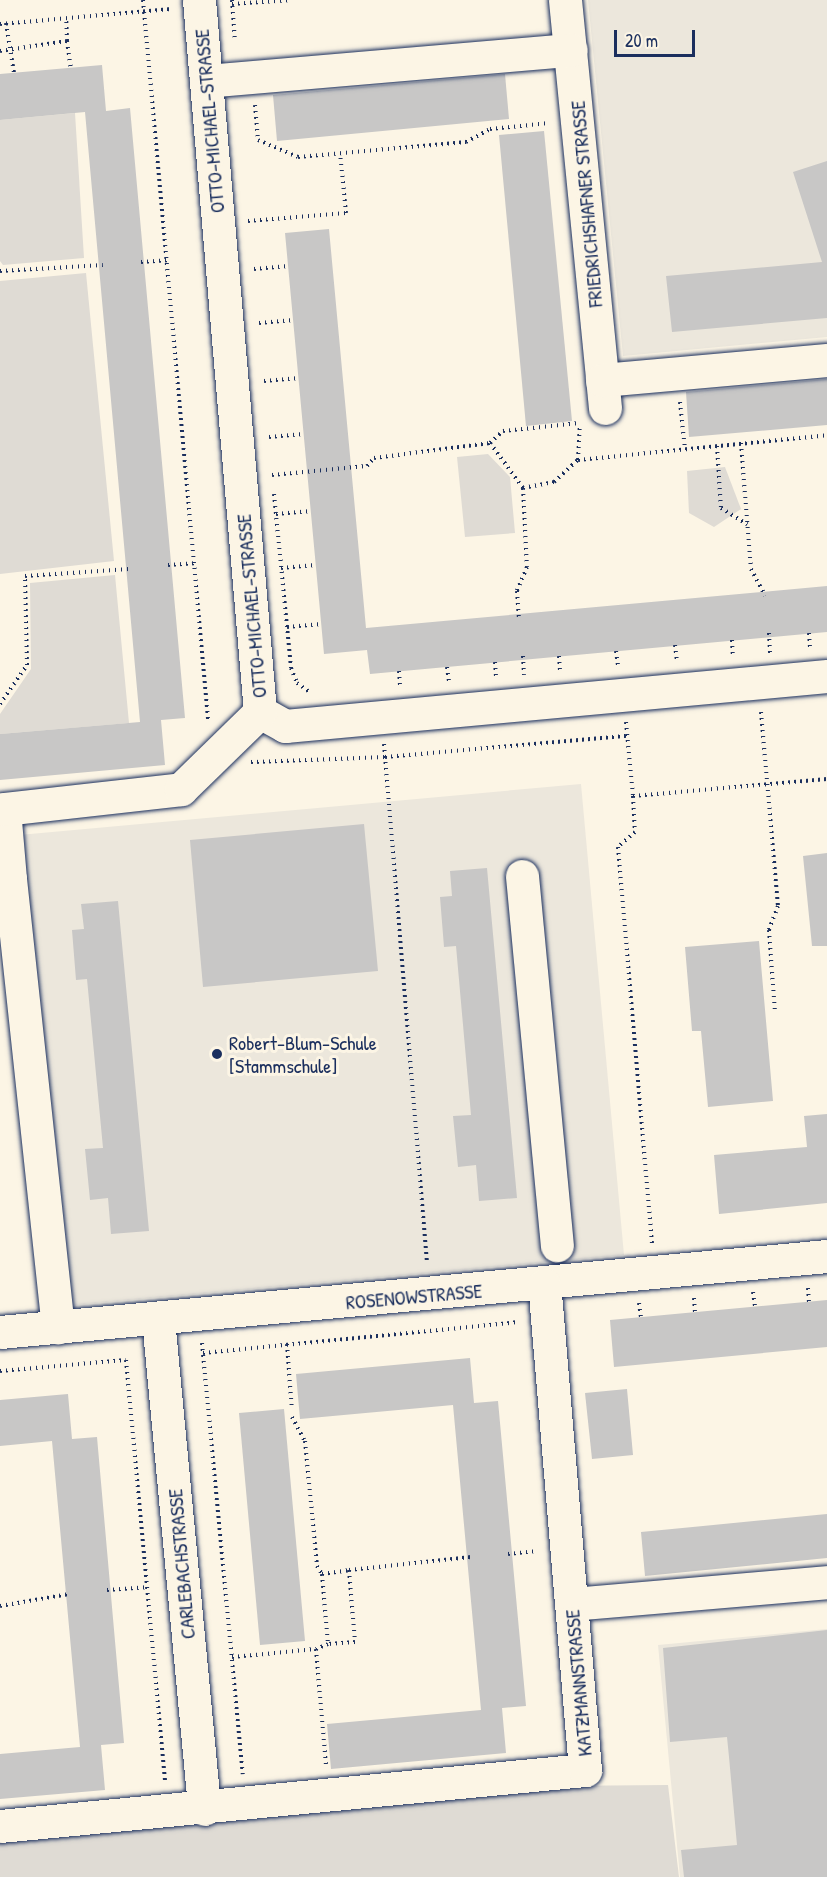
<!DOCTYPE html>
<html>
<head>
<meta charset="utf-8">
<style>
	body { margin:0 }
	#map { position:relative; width:827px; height:1877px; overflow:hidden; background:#fcf5e5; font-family:"Patrick Hand",sans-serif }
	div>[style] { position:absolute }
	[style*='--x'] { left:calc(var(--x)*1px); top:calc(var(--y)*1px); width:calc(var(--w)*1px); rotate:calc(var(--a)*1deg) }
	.built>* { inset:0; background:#ece7dc }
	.green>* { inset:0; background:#dfdbd4 }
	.building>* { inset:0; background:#c8c7c6 }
	.path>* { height:4px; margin-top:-2px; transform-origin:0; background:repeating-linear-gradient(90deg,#1b2f5e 0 1.5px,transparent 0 6px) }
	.roads { filter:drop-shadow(0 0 2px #1b2f5e) drop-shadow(0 0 2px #1b2f5e) }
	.minor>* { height:33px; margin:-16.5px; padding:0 16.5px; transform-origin:16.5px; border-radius:16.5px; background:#fcf5e5 }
	.dots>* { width:16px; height:16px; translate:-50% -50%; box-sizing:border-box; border:3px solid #fcf5e5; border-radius:50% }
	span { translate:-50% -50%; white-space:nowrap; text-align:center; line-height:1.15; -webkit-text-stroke:6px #fcf5e5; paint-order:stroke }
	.street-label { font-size:20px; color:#1b2f5e }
	.poi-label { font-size:20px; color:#1b2f5e }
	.left { translate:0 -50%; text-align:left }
	.scale { position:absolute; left:614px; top:30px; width:81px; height:27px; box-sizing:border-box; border:3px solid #1b2f5e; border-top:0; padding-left:8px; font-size:18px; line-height:21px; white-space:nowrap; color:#1b2f5e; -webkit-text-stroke:4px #fcf5e5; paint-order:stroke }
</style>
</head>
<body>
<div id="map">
	<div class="built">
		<i style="clip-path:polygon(588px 0,827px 0,827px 337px,623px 356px)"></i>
		<i style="clip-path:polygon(581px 784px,624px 1255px,62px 1306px,19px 835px)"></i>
		<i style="clip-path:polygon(827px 1629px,827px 1877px,680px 1877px,658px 1645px)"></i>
	</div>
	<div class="green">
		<i style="clip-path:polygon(75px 113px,84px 258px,3px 265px,0 261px,0 120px)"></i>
		<i style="clip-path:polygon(86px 273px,114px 561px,0 574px,0 281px)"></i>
		<i style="clip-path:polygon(488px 454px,510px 477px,515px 533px,465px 537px,457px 457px)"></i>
		<i style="clip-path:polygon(725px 467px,741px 509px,714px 527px,689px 513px,687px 471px)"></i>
		<i style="clip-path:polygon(115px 575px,129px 723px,0 734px,0 714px,31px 669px,30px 583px)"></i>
		<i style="clip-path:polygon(668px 1785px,679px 1877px,0 1877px,0 1834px,552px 1786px)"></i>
	</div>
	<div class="building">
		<i style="clip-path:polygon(102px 65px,106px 111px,130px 108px,185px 718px,161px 720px,165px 765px,0 780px,0 734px,140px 722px,85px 112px,0 120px,0 74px)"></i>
		<i style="clip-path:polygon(505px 74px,509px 119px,277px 141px,273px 95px)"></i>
		<i style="clip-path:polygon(544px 131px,572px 421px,526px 426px,499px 135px)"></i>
		<i style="clip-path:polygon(827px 161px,827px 318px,672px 332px,666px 276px,822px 262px,793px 172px)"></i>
		<i style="clip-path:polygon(329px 229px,366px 628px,827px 586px,827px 632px,370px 674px,367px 650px,324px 654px,285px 233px)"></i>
		<i style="clip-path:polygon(827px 379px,827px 425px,689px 437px,686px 392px)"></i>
		<i style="clip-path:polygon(364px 824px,378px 971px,203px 987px,190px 840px)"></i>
		<i style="clip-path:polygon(827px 853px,827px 946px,812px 946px,803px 856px)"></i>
		<i style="clip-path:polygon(487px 868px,517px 1198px,479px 1201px,476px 1165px,458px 1167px,453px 1116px,471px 1115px,456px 946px,444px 947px,440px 897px,452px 896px,450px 871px)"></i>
		<i style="clip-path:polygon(118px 901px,149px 1231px,111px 1234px,108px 1198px,90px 1200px,85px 1149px,103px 1148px,87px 979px,76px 980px,72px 930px,84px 929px,81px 904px)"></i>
		<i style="clip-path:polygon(759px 941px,773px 1101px,708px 1107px,701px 1031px,692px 1031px,685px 947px)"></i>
		<i style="clip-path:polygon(827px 1114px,827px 1203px,719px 1214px,714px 1155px,807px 1147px,804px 1116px)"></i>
		<i style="clip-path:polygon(827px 1300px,827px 1347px,614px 1367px,610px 1320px)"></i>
		<i style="clip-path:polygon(470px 1358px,474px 1403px,498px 1401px,526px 1706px,502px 1708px,506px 1753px,331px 1769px,327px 1724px,481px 1710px,453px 1405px,300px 1419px,296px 1374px)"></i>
		<i style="clip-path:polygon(627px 1389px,633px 1455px,592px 1459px,585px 1393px)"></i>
		<i style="clip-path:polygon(68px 1394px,72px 1439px,97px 1437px,124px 1743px,101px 1745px,105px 1790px,0 1799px,0 1754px,80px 1747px,52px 1441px,0 1446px,0 1400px)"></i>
		<i style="clip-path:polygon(284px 1409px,305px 1641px,260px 1645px,239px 1413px)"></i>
		<i style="clip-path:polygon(827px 1514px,827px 1558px,645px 1576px,641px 1532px)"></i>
		<i style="clip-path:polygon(827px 1630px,827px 1877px,684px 1877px,681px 1850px,737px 1845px,729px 1757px,727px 1737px,670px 1742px,663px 1648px)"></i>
	</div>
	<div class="path">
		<i style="--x:143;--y:0;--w:722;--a:84.83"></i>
		<i style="--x:232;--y:0;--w:41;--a:85.8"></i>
		<i style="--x:232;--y:4;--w:59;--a:-3.9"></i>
		<i style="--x:6;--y:23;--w:51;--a:80.9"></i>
		<i style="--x:0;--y:24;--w:172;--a:-5"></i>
		<i style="--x:67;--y:41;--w:27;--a:82"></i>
		<i style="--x:0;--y:51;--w:68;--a:-8.5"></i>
		<i style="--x:67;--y:41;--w:23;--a:-92"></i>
		<i style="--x:255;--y:105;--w:35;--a:85"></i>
		<i style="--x:258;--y:140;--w:43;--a:23"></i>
		<i style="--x:298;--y:157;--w:169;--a:-5.1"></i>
		<i style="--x:466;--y:142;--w:27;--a:-28"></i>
		<i style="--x:490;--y:129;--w:59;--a:-5.8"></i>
		<i style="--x:248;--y:221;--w:98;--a:-4.7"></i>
		<i style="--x:346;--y:213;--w:60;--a:-95.7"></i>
		<i style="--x:141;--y:262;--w:26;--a:-4"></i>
		<i style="--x:254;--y:269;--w:34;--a:-5"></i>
		<i style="--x:0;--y:271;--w:103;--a:-3.3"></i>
		<i style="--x:259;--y:323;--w:34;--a:-5"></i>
		<i style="--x:264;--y:381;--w:35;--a:-5"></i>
		<i style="--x:680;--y:402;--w:47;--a:83.9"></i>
		<i style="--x:269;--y:437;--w:34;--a:-5"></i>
		<i style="--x:490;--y:443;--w:18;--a:-43"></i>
		<i style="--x:503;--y:431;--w:77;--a:-5.9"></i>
		<i style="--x:741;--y:443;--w:126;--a:85.5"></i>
		<i style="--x:751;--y:569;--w:30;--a:62"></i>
		<i style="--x:717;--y:446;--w:62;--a:86.3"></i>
		<i style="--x:721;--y:508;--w:31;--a:32"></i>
		<i style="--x:578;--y:460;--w:36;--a:-87"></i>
		<i style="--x:272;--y:475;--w:95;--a:-5.4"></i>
		<i style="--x:367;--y:466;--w:11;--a:-49"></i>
		<i style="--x:374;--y:458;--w:117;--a:-7.4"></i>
		<i style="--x:490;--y:443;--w:56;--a:53.7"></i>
		<i style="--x:523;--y:488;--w:79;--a:87.1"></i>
		<i style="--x:527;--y:567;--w:26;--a:113"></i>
		<i style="--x:517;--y:591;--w:26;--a:86"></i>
		<i style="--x:523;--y:488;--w:32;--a:-11"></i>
		<i style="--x:554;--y:482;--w:33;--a:-43"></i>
		<i style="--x:578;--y:460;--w:250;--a:-5.7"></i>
		<i style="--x:274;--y:494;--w:175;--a:84.4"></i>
		<i style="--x:291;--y:668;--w:16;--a:68"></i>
		<i style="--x:297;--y:683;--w:17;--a:36"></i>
		<i style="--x:276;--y:514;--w:35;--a:-5"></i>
		<i style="--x:168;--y:565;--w:26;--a:-4"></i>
		<i style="--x:281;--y:568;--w:34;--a:-5"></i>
		<i style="--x:287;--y:627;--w:34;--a:-5"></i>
		<i style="--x:769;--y:633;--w:21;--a:87"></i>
		<i style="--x:809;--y:633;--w:16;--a:86"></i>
		<i style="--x:732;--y:640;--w:17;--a:87"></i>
		<i style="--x:675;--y:645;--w:17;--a:83"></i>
		<i style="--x:616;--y:651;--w:14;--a:82"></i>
		<i style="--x:523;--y:656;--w:19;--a:87"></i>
		<i style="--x:559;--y:656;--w:14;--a:86"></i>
		<i style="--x:495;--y:662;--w:14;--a:86"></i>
		<i style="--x:447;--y:667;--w:14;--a:82"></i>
		<i style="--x:399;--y:671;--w:15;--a:86"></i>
		<i style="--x:0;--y:704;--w:47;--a:-55.3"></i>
		<i style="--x:27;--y:665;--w:89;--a:-91.3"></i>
		<i style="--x:25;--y:576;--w:104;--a:-3.9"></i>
		<i style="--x:761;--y:712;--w:195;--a:85"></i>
		<i style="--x:778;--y:906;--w:26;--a:111"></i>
		<i style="--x:769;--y:930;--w:81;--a:85.8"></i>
		<i style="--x:626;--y:722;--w:74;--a:84.6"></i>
		<i style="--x:633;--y:796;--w:195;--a:-5"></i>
		<i style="--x:384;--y:744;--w:521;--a:85.26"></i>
		<i style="--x:251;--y:762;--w:134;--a:-2.1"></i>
		<i style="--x:385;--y:757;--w:243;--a:-5"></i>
		<i style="--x:633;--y:796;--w:36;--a:87"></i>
		<i style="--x:635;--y:832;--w:23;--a:139"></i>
		<i style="--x:618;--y:847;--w:399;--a:85.1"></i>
		<i style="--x:808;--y:1288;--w:14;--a:86"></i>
		<i style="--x:753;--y:1292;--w:15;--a:82"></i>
		<i style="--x:694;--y:1298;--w:14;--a:86"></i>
		<i style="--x:639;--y:1303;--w:14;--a:82"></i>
		<i style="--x:202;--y:1343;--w:433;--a:84.6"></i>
		<i style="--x:287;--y:1344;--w:66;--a:85.7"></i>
		<i style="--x:203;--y:1353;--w:317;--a:-5.6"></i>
		<i style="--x:0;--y:1371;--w:126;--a:-5"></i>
		<i style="--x:126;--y:1360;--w:422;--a:84.7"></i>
		<i style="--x:292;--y:1417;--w:27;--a:62"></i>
		<i style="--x:305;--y:1441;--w:126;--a:84.5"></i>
		<i style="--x:317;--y:1566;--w:9;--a:58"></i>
		<i style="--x:322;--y:1574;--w:70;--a:85.1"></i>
		<i style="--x:328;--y:1644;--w:13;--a:157"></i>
		<i style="--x:508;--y:1554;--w:30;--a:-6"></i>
		<i style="--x:349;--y:1570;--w:123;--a:-6.1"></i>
		<i style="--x:322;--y:1574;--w:27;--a:-8"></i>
		<i style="--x:349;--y:1570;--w:72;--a:85.2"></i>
		<i style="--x:355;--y:1642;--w:27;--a:176"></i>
		<i style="--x:107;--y:1590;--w:39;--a:-4"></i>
		<i style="--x:0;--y:1606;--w:70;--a:-9.9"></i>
		<i style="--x:232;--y:1657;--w:84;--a:-5.4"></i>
		<i style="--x:316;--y:1649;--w:116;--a:85.1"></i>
	</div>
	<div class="roads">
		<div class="minor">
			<i style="--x:199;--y:0;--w:715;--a:85.1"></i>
			<i style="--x:260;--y:712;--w:29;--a:29"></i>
			<i style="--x:285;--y:726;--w:544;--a:-5.27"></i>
			<i style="--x:565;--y:0;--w:410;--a:84.4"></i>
			<i style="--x:206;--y:81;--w:366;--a:-4.9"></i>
			<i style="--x:602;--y:380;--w:226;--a:-5.1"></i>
			<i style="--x:522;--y:876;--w:371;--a:84.6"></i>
			<i style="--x:10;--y:879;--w:451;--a:83.9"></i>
			<i style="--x:0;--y:880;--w:10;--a:-6"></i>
			<i style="--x:10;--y:879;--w:70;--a:-94.9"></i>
			<i style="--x:4;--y:809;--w:178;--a:-6.4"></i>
			<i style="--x:181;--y:789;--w:110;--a:-44.3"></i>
			<i style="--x:158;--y:1319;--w:492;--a:84.6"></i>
			<i style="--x:0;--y:1332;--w:830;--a:-5.25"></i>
			<i style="--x:572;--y:1604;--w:256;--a:-4.9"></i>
			<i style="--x:0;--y:1826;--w:588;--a:-5.47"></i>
			<i style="--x:585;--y:1770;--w:487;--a:-94.8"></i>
		</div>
	</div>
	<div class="dots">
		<i style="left:217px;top:1054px;background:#1b2f5e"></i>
	</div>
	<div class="street-label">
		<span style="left:209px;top:121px;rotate:-95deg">OTTO-MICHAEL-STRASSE</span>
		<span style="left:586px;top:204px;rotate:-95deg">FRIEDRICHSHAFNER STRASSE</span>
		<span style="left:251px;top:606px;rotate:-95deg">OTTO-MICHAEL-STRASSE</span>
		<span style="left:414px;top:1296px;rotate:-5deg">ROSENOWSTRASSE</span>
		<span style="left:181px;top:1564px;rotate:-95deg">CARLEBACHSTRASSE</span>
		<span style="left:578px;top:1683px;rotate:-95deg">KATZMANNSTRASSE</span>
	</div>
	<div class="poi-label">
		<span class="left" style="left:229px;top:1054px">Robert-Blum-Schule<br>[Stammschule]</span>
	</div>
	<div class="scale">20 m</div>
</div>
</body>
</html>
